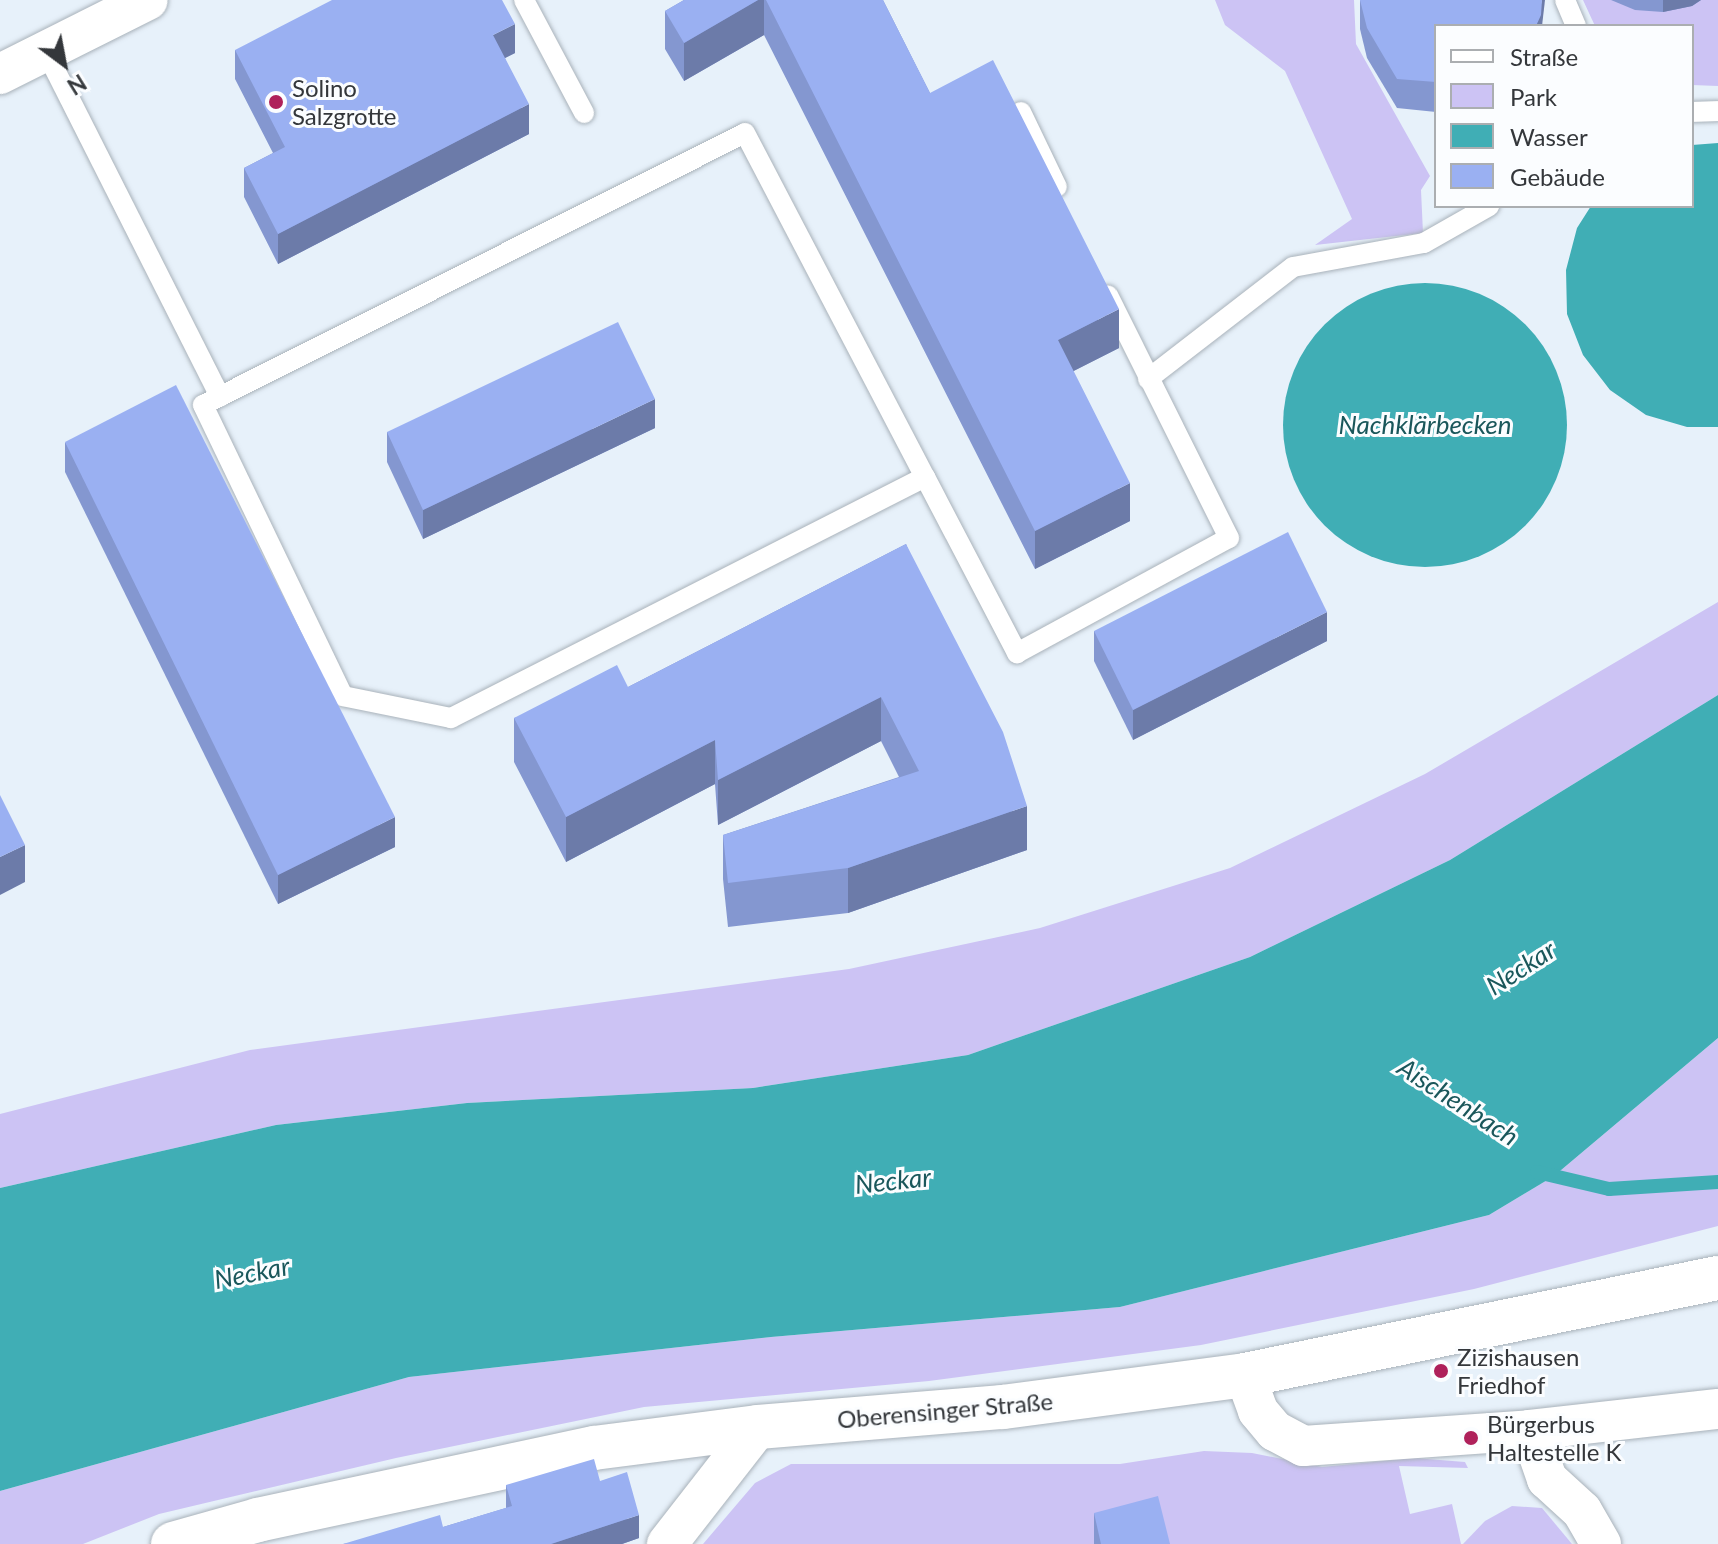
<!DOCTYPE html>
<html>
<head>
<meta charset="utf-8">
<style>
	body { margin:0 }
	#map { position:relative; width:1718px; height:1544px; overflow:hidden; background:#e7f1fa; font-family:Lato,sans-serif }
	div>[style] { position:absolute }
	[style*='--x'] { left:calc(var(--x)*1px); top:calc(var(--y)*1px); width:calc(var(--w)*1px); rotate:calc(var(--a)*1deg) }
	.green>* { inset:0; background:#ccc3f4 }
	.water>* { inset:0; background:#40aeb5 }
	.round { border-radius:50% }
	.stream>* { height:14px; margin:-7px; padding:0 7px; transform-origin:7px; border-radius:7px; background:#40aeb5 }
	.roads { filter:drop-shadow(0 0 2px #a9b2ba) drop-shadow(0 0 2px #a9b2ba) }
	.service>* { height:20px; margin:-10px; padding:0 10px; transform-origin:10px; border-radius:10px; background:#fff }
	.minor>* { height:40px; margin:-20px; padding:0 20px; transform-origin:20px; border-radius:20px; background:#fff }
	.tertiary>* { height:44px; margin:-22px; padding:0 22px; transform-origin:22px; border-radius:22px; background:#fff }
	.wall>* { inset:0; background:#8497d0 }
	.shaded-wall>* { inset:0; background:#6c7ba9 }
	.building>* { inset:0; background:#9ab0f2 }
	.dots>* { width:22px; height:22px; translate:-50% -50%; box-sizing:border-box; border:4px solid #fbfdff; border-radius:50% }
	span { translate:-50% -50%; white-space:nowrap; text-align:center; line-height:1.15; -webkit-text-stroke:6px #fbfdff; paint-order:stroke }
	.poi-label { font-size:24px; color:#34373b }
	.left { translate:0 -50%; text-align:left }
	.street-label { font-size:24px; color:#34373b }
	.water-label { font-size:26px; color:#1a575b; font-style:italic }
	.legend { position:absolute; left:1434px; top:24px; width:260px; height:184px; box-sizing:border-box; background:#fbfdff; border:2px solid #abaeb1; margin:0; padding:10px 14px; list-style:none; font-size:24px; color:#34373b }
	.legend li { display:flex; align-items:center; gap:16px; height:40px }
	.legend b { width:40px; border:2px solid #abaeb1 }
	.north { position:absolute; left:24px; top:24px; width:80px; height:80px; -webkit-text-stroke:6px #fbfdff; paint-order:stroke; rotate:148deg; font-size:22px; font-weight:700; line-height:32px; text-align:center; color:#34373b }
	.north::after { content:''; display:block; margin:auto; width:28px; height:36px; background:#34373b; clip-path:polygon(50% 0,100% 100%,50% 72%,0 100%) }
</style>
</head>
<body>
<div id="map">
	<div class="green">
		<i style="clip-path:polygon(1215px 0,1354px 0,1356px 44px,1430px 176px,1421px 190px,1423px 233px,1315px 245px,1352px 219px,1285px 71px,1225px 25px)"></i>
		<i style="clip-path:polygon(1583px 0,1718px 0,1718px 86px,1692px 85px,1692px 26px,1595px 26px)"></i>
		<i style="clip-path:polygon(1718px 602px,1718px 695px,1450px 860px,1250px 957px,968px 1055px,753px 1088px,467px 1103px,276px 1125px,0 1188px,0 1114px,250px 1050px,849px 969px,1040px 928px,1230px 868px,1425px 774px)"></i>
		<i style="clip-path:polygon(1718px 1038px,1718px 1226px,1474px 1289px,1201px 1345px,929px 1381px,644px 1407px,396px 1458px,159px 1514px,83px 1544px,0 1544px,0 1491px,409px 1377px,771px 1337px,1120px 1307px,1489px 1215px,1554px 1176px)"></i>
		<i style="clip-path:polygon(1204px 1451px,1252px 1453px,1322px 1467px,1414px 1458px,1465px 1462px,1468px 1468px,1399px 1466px,1410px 1514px,1452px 1504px,1461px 1544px,703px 1544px,755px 1483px,791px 1464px,1120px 1464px)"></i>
		<i style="clip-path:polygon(1512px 1506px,1542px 1508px,1572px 1544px,1463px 1544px,1485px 1521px)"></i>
	</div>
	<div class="water">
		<i style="clip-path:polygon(1718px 143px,1718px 427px,1687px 427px,1646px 415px,1610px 390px,1583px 355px,1567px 314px,1566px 270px,1577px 228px,1591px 206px,1692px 206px,1692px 145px)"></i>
		<i class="round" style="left:1283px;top:283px;width:284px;height:284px"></i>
		<i style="clip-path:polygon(1718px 695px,1718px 1038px,1554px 1176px,1489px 1215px,1120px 1307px,771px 1337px,409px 1377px,0 1491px,0 1188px,276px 1125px,467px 1103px,753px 1088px,968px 1055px,1250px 957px,1450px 860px)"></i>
	</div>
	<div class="stream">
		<i style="--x:1537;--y:1172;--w:74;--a:13.3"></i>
		<i style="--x:1609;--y:1189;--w:109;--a:-3.7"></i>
	</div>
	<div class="roads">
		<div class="service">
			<i style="--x:524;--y:0;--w:128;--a:62"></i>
			<i style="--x:1565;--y:0;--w:28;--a:67"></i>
			<i style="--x:46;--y:52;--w:386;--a:63.2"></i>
			<i style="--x:1021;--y:112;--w:83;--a:64.4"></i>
			<i style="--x:1692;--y:112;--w:26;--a:-2"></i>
			<i style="--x:745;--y:133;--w:388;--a:62.4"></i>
			<i style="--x:925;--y:477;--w:532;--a:153.05"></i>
			<i style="--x:451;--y:718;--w:110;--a:-168.5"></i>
			<i style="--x:343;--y:696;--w:323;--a:-115.7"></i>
			<i style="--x:203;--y:405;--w:606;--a:-26.65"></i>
			<i style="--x:1148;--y:379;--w:183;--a:-37.7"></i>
			<i style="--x:1293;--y:267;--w:133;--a:-10.4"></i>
			<i style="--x:1424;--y:243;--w:75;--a:-29.6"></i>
			<i style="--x:925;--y:477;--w:199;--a:62.4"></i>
			<i style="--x:1017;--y:653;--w:241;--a:-28.5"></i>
			<i style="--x:1229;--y:538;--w:271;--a:-116.5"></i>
		</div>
		<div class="minor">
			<i style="--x:0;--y:74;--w:165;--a:-26.6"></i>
			<i style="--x:1245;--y:1375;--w:38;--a:70"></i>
			<i style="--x:1258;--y:1411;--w:26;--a:50"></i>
			<i style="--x:1275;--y:1431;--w:32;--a:28"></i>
			<i style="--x:1303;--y:1446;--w:228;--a:-4"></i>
			<i style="--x:1530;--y:1430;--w:189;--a:-6.4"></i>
			<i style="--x:1530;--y:1430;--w:52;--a:70.9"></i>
			<i style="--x:1547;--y:1479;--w:47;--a:42.4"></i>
			<i style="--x:1582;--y:1511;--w:38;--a:60"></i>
			<i style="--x:667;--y:1544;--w:148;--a:-52.1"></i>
		</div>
		<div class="tertiary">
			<i style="--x:173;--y:1544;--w:88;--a:-15.8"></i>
			<i style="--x:258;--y:1520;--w:344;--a:-12.1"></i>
			<i style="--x:594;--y:1448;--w:165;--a:-7.3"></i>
			<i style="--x:758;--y:1427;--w:246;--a:-4.7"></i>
			<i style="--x:1003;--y:1407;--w:244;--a:-7.5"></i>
			<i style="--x:1245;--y:1375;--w:483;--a:-11.6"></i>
		</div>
	</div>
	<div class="wall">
		<i style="clip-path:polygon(684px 0,883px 0,930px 93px,1119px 348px,1073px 371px,1130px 521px,1035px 569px,764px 35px,684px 81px,665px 49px,665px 11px)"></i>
		<i style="clip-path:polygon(1360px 0,1436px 26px,1436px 112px,1397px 108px,1367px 58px,1360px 29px)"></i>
		<i style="clip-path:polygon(1611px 0,1701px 0,1692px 6px,1663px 12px,1635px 10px)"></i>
		<i style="clip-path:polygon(235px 50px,515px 53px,505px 58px,529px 134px,278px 264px,244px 197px,244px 168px,273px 153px,235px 79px)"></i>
		<i style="clip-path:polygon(655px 428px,423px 539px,387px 462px,387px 432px)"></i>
		<i style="clip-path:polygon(65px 442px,395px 847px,278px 904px,65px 472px)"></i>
		<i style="clip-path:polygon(906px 544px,1027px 850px,848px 913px,728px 927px,723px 879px,723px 835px,899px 777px,881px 741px,718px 825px,715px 784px,566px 862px,514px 762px,514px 718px,628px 687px)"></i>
		<i style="clip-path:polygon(1094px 631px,1327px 641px,1133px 740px,1094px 661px)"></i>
		<i style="clip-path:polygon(600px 1481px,639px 1538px,622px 1544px,343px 1544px,443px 1527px,506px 1508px,506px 1485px)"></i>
		<i style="clip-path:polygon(1094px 1513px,1170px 1544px,1094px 1544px)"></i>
	</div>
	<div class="shaded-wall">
		<i style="clip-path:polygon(758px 0,764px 0,764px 35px,684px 81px,684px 43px)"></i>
		<i style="clip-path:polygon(1542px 0,1545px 0,1542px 26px,1536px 26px)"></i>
		<i style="clip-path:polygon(1663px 0,1701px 0,1692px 6px,1663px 12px)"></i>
		<i style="clip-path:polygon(515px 24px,515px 53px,493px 64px,493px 35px)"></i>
		<i style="clip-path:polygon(529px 104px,529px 134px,278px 264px,278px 234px)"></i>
		<i style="clip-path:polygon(1119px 309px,1119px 348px,1058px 379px,1058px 340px)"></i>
		<i style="clip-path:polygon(655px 399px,655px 428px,423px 539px,423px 510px)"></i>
		<i style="clip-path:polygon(1130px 483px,1130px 521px,1035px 569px,1035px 531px)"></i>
		<i style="clip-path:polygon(1327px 612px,1327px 641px,1133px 740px,1133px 710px)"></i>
		<i style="clip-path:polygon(881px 697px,881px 741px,718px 825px,718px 780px)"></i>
		<i style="clip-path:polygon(715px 740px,715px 784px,566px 862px,566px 817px)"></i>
		<i style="clip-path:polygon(1027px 806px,1027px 850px,848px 913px,848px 868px)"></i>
		<i style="clip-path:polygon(395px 817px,395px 847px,278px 904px,278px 875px)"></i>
		<i style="clip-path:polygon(25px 845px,25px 882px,0 895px,0 857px)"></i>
		<i style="clip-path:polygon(639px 1515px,639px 1538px,622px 1544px,551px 1544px)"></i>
	</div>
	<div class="building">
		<i style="clip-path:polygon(332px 0,502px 0,515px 24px,493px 35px,529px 104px,278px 234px,244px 168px,285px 147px,235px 50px)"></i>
		<i style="clip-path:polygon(684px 0,758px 0,684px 43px,665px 11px)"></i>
		<i style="clip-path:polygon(766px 0,883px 0,930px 93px,993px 60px,1119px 309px,1058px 340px,1130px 483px,1035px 531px)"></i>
		<i style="clip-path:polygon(1360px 0,1542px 0,1541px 15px,1536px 26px,1436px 26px,1436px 82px,1397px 79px,1367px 28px)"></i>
		<i style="clip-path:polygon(618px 322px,655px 399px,423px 510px,387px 432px)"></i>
		<i style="clip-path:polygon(176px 385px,395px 817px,278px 875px,65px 442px)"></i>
		<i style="clip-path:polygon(1288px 532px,1327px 612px,1133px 710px,1094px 631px)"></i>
		<i style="clip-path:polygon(906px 544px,1003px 732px,1027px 806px,848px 868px,728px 883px,723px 835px,919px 771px,881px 697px,718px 780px,715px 740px,566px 817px,514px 718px,617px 665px,628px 687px)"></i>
		<i style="clip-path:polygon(0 795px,25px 845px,0 857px)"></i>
		<i style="clip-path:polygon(594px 1459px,600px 1481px,627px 1472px,639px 1515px,551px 1544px,343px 1544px,440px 1515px,443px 1527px,512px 1506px,506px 1485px)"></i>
		<i style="clip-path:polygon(1158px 1496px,1170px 1544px,1101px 1544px,1094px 1513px)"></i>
	</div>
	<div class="dots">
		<i style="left:276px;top:102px;background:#af215b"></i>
		<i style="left:1441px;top:1371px;background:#af215b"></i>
		<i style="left:1471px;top:1438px;background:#af215b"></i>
	</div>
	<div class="poi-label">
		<span class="left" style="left:292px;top:102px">Solino<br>Salzgrotte</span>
		<span class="left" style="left:1457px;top:1371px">Zizishausen<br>Friedhof</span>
		<span class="left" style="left:1487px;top:1438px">Bürgerbus<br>Haltestelle K</span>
	</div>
	<div class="street-label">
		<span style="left:945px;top:1410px;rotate:-5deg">Oberensinger Straße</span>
	</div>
	<div class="water-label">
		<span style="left:1425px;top:425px">Nachklärbecken</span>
		<span style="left:1521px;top:968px;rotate:-33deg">Neckar</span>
		<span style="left:1458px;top:1102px;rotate:33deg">Aischenbach</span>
		<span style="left:893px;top:1181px;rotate:-6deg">Neckar</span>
		<span style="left:252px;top:1273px;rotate:-11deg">Neckar</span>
	</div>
	<ul class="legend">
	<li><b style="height:10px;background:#fff"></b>Straße</li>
	<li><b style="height:22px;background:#ccc3f4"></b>Park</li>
	<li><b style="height:22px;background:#40aeb5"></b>Wasser</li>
	<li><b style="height:22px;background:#9ab0f2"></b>Gebäude</li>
	</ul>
	<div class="north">N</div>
</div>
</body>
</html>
